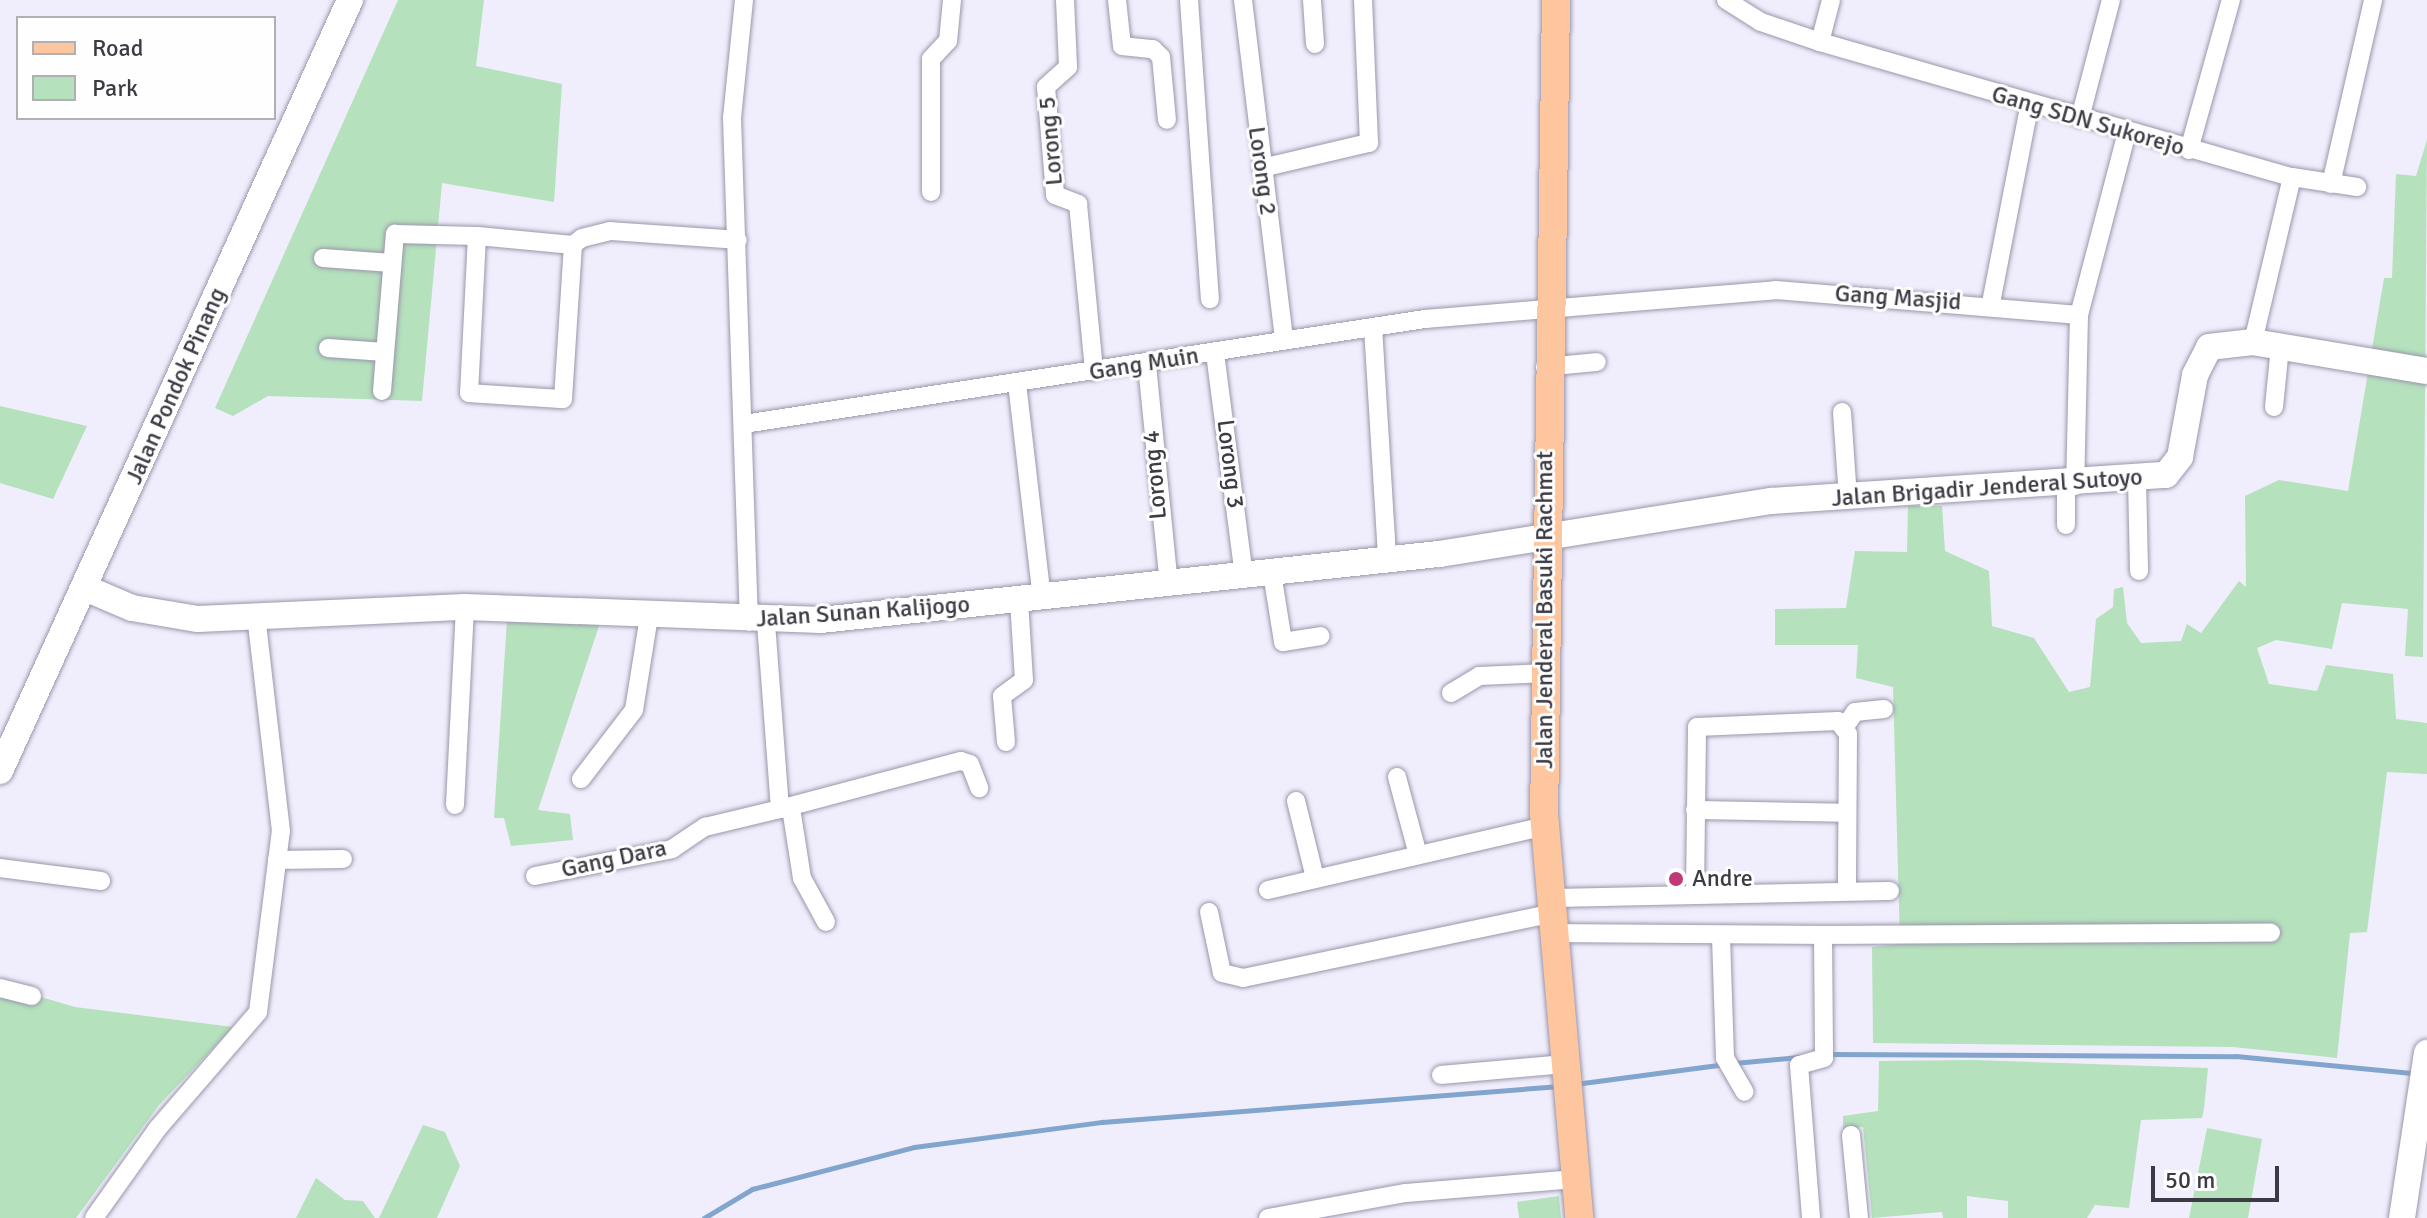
<!DOCTYPE html>
<html>
<head>
<meta charset="utf-8">
<style>
	body { margin:0 }
	#map { position:relative; width:2427px; height:1218px; overflow:hidden; background:#f0eefc; font-family:Signika,sans-serif }
	div>[style] { position:absolute }
	[style*='--x'] { left:calc(var(--x)*1px); top:calc(var(--y)*1px); width:calc(var(--w)*1px); rotate:calc(var(--a)*1deg) }
	.green>* { inset:0; background:#b5e1bd }
	.stream>* { height:5px; margin:-2.5px; padding:0 2.5px; transform-origin:2.5px; border-radius:2.5px; background:#82a5ce }
	.roads { filter:drop-shadow(0 0 2px #9a96ac) drop-shadow(0 0 2px #9a96ac) }
	.street>* { height:18px; margin:-9px; padding:0 9px; transform-origin:9px; border-radius:9px; background:#fff }
	.secondary>* { height:26px; margin:-13px; padding:0 13px; transform-origin:13px; border-radius:13px; background:#fff }
	.primary>* { height:28px; margin:-14px; padding:0 14px; transform-origin:14px; border-radius:14px; background:#fec69e }
	.dots>* { width:22px; height:22px; translate:-50% -50%; box-sizing:border-box; border:4px solid #fefefe; border-radius:50% }
	span { translate:-50% -50%; white-space:nowrap; text-align:center; line-height:1.15; -webkit-text-stroke:6px #fefefe; paint-order:stroke }
	.street-label { font-size:24px; color:#3c3b44 }
	.poi-label { font-size:24px; color:#3c3b44 }
	.left { translate:0 -50%; text-align:left }
	.legend { position:absolute; left:16px; top:16px; width:260px; height:104px; box-sizing:border-box; background:#fefefe; border:2px solid #b0b0b4; margin:0; padding:10px 14px; list-style:none; font-size:24px; color:#3c3b44 }
	.legend li { display:flex; align-items:center; gap:16px; height:40px }
	.legend b { width:40px; border:2px solid #b0b0b4 }
	.scale { position:absolute; left:2151px; top:1166px; width:128px; height:36px; box-sizing:border-box; border:4px solid #3c3b44; border-top:0; padding-left:10px; font-size:24px; line-height:28px; white-space:nowrap; color:#3c3b44; -webkit-text-stroke:6px #fefefe; paint-order:stroke }
</style>
</head>
<body>
<div id="map">
	<div class="green">
		<i style="clip-path:polygon(398px 0,484px 0,476px 66px,562px 84px,554px 202px,442px 183px,422px 401px,268px 396px,233px 416px,215px 408px)"></i>
		<i style="clip-path:polygon(2427px 140px,2423px 657px,2405px 656px,2408px 609px,2342px 603px,2332px 649px,2276px 640px,2257px 648px,2269px 684px,2317px 691px,2326px 665px,2393px 674px,2396px 719px,2427px 723px,2427px 774px,2387px 772px,2367px 932px,2350px 933px,2337px 1058px,2233px 1047px,1873px 1043px,1872px 947px,1900px 944px,1893px 687px,1856px 678px,1858px 645px,1775px 645px,1775px 609px,1846px 608px,1855px 551px,1907px 552px,1908px 506px,1942px 506px,1945px 551px,1989px 571px,1992px 626px,2034px 638px,2069px 692px,2090px 687px,2096px 619px,2113px 607px,2114px 589px,2123px 587px,2127px 623px,2141px 643px,2181px 641px,2187px 624px,2201px 633px,2239px 581px,2246px 587px,2245px 496px,2279px 480px,2348px 491px,2384px 278px,2392px 278px,2396px 174px,2416px 176px)"></i>
		<i style="clip-path:polygon(0 406px,87px 426px,53px 499px,0 483px)"></i>
		<i style="clip-path:polygon(507px 620px,600px 623px,538px 810px,570px 814px,573px 840px,511px 846px,504px 818px,494px 818px)"></i>
		<i style="clip-path:polygon(0 985px,75px 1007px,233px 1027px,159px 1105px,76px 1218px,0 1218px)"></i>
		<i style="clip-path:polygon(1972px 1060px,2208px 1068px,2204px 1109px,2202px 1118px,2141px 1120px,2129px 1208px,2095px 1205px,2087px 1218px,2008px 1218px,2008px 1201px,1967px 1196px,1967px 1218px,1943px 1218px,1942px 1212px,1872px 1218px,1863px 1127px,1843px 1129px,1843px 1116px,1878px 1111px,1879px 1061px)"></i>
		<i style="clip-path:polygon(423px 1125px,445px 1132px,460px 1166px,437px 1218px,379px 1218px)"></i>
		<i style="clip-path:polygon(2207px 1128px,2262px 1139px,2248px 1218px,2189px 1218px)"></i>
		<i style="clip-path:polygon(316px 1178px,345px 1200px,363px 1201px,375px 1218px,296px 1218px)"></i>
		<i style="clip-path:polygon(1559px 1196px,1561px 1218px,1519px 1218px,1517px 1202px)"></i>
	</div>
	<div class="stream">
		<i style="--x:1829;--y:1054;--w:407;--a:0.3"></i>
		<i style="--x:2236;--y:1056;--w:179;--a:5.5"></i>
		<i style="--x:1734;--y:1063;--w:65;--a:-5.3"></i>
		<i style="--x:1575;--y:1084;--w:150;--a:-7.6"></i>
		<i style="--x:704;--y:1218;--w:56;--a:-31.1"></i>
		<i style="--x:752;--y:1189;--w:167;--a:-14.5"></i>
		<i style="--x:914;--y:1147;--w:190;--a:-7.6"></i>
		<i style="--x:1102;--y:1122;--w:456;--a:-4.5"></i>
	</div>
	<div class="roads">
		<div class="street">
			<i style="--x:744;--y:0;--w:119;--a:95.8"></i>
			<i style="--x:732;--y:118;--w:504;--a:88.07"></i>
			<i style="--x:1065;--y:0;--w:67;--a:87.4"></i>
			<i style="--x:1068;--y:67;--w:30;--a:138"></i>
			<i style="--x:1046;--y:87;--w:108;--a:85.2"></i>
			<i style="--x:1055;--y:195;--w:25;--a:21"></i>
			<i style="--x:1078;--y:204;--w:168;--a:84.5"></i>
			<i style="--x:1117;--y:0;--w:46;--a:83.8"></i>
			<i style="--x:1122;--y:46;--w:31;--a:6"></i>
			<i style="--x:1153;--y:49;--w:11;--a:45"></i>
			<i style="--x:1161;--y:57;--w:63;--a:84.6"></i>
			<i style="--x:1189;--y:0;--w:300;--a:86"></i>
			<i style="--x:1243;--y:0;--w:343;--a:83.1"></i>
			<i style="--x:1312;--y:0;--w:44;--a:86.1"></i>
			<i style="--x:1726;--y:0;--w:41;--a:32.2"></i>
			<i style="--x:1761;--y:22;--w:62;--a:18.7"></i>
			<i style="--x:1820;--y:42;--w:491;--a:16"></i>
			<i style="--x:2292;--y:177;--w:170;--a:103.3"></i>
			<i style="--x:1820;--y:42;--w:43;--a:-75.3"></i>
			<i style="--x:2080;--y:118;--w:122;--a:-75.3"></i>
			<i style="--x:2189;--y:150;--w:156;--a:-74.4"></i>
			<i style="--x:1262;--y:168;--w:110;--a:-13.2"></i>
			<i style="--x:1369;--y:143;--w:143;--a:-92.4"></i>
			<i style="--x:2292;--y:177;--w:66;--a:8.7"></i>
			<i style="--x:2331;--y:184;--w:189;--a:-77.1"></i>
			<i style="--x:931;--y:192;--w:133;--a:-90"></i>
			<i style="--x:931;--y:59;--w:25;--a:-47"></i>
			<i style="--x:948;--y:41;--w:41;--a:-84.4"></i>
			<i style="--x:573;--y:245;--w:96;--a:-174.6"></i>
			<i style="--x:477;--y:236;--w:157;--a:92.9"></i>
			<i style="--x:469;--y:393;--w:94;--a:3.7"></i>
			<i style="--x:563;--y:399;--w:154;--a:-86.3"></i>
			<i style="--x:573;--y:245;--w:11;--a:-38"></i>
			<i style="--x:582;--y:238;--w:29;--a:-14"></i>
			<i style="--x:610;--y:231;--w:128;--a:4"></i>
			<i style="--x:323;--y:258;--w:69;--a:4.1"></i>
			<i style="--x:1991;--y:303;--w:204;--a:-79"></i>
			<i style="--x:2079;--y:315;--w:189;--a:-75.3"></i>
			<i style="--x:1373;--y:327;--w:232;--a:86.5"></i>
			<i style="--x:328;--y:348;--w:57;--a:4"></i>
			<i style="--x:1215;--y:353;--w:225;--a:82.6"></i>
			<i style="--x:1147;--y:365;--w:220;--a:84.3"></i>
			<i style="--x:1545;--y:367;--w:52;--a:-5.5"></i>
			<i style="--x:1017;--y:383;--w:216;--a:83.4"></i>
			<i style="--x:382;--y:391;--w:158;--a:-85.3"></i>
			<i style="--x:395;--y:234;--w:82;--a:1.4"></i>
			<i style="--x:2274;--y:407;--w:60;--a:-84.3"></i>
			<i style="--x:1842;--y:412;--w:85;--a:86"></i>
			<i style="--x:744;--y:424;--w:689;--a:-8.77"></i>
			<i style="--x:1425;--y:319;--w:352;--a:-4.7"></i>
			<i style="--x:1776;--y:290;--w:304;--a:4.7"></i>
			<i style="--x:2079;--y:315;--w:171;--a:91.3"></i>
			<i style="--x:2137;--y:480;--w:91;--a:88.7"></i>
			<i style="--x:2066;--y:487;--w:38;--a:90"></i>
			<i style="--x:1272;--y:573;--w:70;--a:80.9"></i>
			<i style="--x:1283;--y:642;--w:38;--a:-9"></i>
			<i style="--x:1451;--y:693;--w:33;--a:-31"></i>
			<i style="--x:1479;--y:676;--w:68;--a:-2.5"></i>
			<i style="--x:1846;--y:725;--w:16;--a:-55"></i>
			<i style="--x:1855;--y:712;--w:29;--a:-6"></i>
			<i style="--x:1006;--y:742;--w:46;--a:-95"></i>
			<i style="--x:1002;--y:696;--w:27;--a:-36"></i>
			<i style="--x:1024;--y:680;--w:80;--a:-93.6"></i>
			<i style="--x:1397;--y:777;--w:77;--a:74.9"></i>
			<i style="--x:581;--y:779;--w:87;--a:-52.5"></i>
			<i style="--x:634;--y:710;--w:95;--a:-80.9"></i>
			<i style="--x:1296;--y:801;--w:79;--a:76.1"></i>
			<i style="--x:455;--y:805;--w:198;--a:-87.1"></i>
			<i style="--x:791;--y:808;--w:71;--a:81.1"></i>
			<i style="--x:802;--y:878;--w:50;--a:61.4"></i>
			<i style="--x:780;--y:809;--w:187;--a:-14.9"></i>
			<i style="--x:961;--y:761;--w:9;--a:18"></i>
			<i style="--x:970;--y:764;--w:26;--a:69"></i>
			<i style="--x:1695;--y:810;--w:152;--a:1.1"></i>
			<i style="--x:277;--y:860;--w:66;--a:-0.9"></i>
			<i style="--x:0;--y:868;--w:102;--a:7.3"></i>
			<i style="--x:535;--y:876;--w:140;--a:-11.1"></i>
			<i style="--x:672;--y:849;--w:40;--a:-34"></i>
			<i style="--x:705;--y:827;--w:77;--a:-13.5"></i>
			<i style="--x:780;--y:809;--w:189;--a:-94.3"></i>
			<i style="--x:1268;--y:890;--w:284;--a:-13"></i>
			<i style="--x:1695;--y:893;--w:166;--a:-89.3"></i>
			<i style="--x:1697;--y:727;--w:141;--a:-2.4"></i>
			<i style="--x:1838;--y:721;--w:16;--a:52"></i>
			<i style="--x:1848;--y:734;--w:157;--a:90.4"></i>
			<i style="--x:1552;--y:898;--w:338;--a:-1.2"></i>
			<i style="--x:1209;--y:912;--w:62;--a:78"></i>
			<i style="--x:1222;--y:973;--w:22;--a:13"></i>
			<i style="--x:1243;--y:978;--w:317;--a:-11.8"></i>
			<i style="--x:1554;--y:933;--w:269;--a:0.4"></i>
			<i style="--x:1823;--y:935;--w:123;--a:89.5"></i>
			<i style="--x:1824;--y:1058;--w:26;--a:164"></i>
			<i style="--x:1799;--y:1065;--w:153;--a:85.5"></i>
			<i style="--x:1823;--y:935;--w:448;--a:-0.3"></i>
			<i style="--x:1721;--y:937;--w:121;--a:88.1"></i>
			<i style="--x:1725;--y:1058;--w:39;--a:60"></i>
			<i style="--x:0;--y:988;--w:33;--a:14"></i>
			<i style="--x:1441;--y:1075;--w:124;--a:-5.1"></i>
			<i style="--x:1851;--y:1135;--w:83;--a:84.5"></i>
			<i style="--x:94;--y:1218;--w:110;--a:-54.6"></i>
			<i style="--x:158;--y:1128;--w:153;--a:-49.2"></i>
			<i style="--x:258;--y:1012;--w:182;--a:-82.8"></i>
			<i style="--x:281;--y:831;--w:218;--a:-96.6"></i>
			<i style="--x:1268;--y:1218;--w:140;--a:-10.3"></i>
			<i style="--x:1406;--y:1193;--w:170;--a:-4.7"></i>
		</div>
		<div class="secondary">
			<i style="--x:85;--y:588;--w:51;--a:23.1"></i>
			<i style="--x:132;--y:608;--w:67;--a:9.5"></i>
			<i style="--x:198;--y:619;--w:267;--a:-2.6"></i>
			<i style="--x:465;--y:607;--w:356;--a:2.1"></i>
			<i style="--x:821;--y:620;--w:622;--a:-6.1"></i>
			<i style="--x:1439;--y:554;--w:336;--a:-9.1"></i>
			<i style="--x:1771;--y:501;--w:396;--a:-3.8"></i>
			<i style="--x:2166;--y:475;--w:23;--a:-52"></i>
			<i style="--x:2180;--y:457;--w:83;--a:-79.6"></i>
			<i style="--x:2195;--y:375;--w:31;--a:-63"></i>
			<i style="--x:2209;--y:347;--w:44;--a:-6.5"></i>
			<i style="--x:2253;--y:342;--w:176;--a:9.5"></i>
			<i style="--x:0;--y:771;--w:847;--a:-65.58"></i>
			<i style="--x:2402;--y:1218;--w:167;--a:-81.4"></i>
		</div>
		<div class="primary">
			<i style="--x:1556;--y:0;--w:814;--a:90.84"></i>
			<i style="--x:1544;--y:814;--w:406;--a:85"></i>
		</div>
	</div>
	<div class="dots">
		<i style="left:1676px;top:879px;background:#bf3878"></i>
	</div>
	<div class="street-label">
		<span style="left:2088px;top:121px;rotate:16deg">Gang SDN Sukorejo</span>
		<span style="left:1051px;top:141px;rotate:-95deg">Lorong 5</span>
		<span style="left:1262px;top:171px;rotate:82deg">Lorong 2</span>
		<span style="left:1898px;top:298px;rotate:4deg">Gang Masjid</span>
		<span style="left:1144px;top:364px;rotate:-9deg">Gang Muin</span>
		<span style="left:176px;top:386px;rotate:-66deg">Jalan Pondok Pinang</span>
		<span style="left:1230px;top:464px;rotate:83deg">Lorong 3</span>
		<span style="left:1155px;top:475px;rotate:-95deg">Lorong 4</span>
		<span style="left:1987px;top:488px;rotate:-4deg">Jalan Brigadir Jenderal Sutoyo</span>
		<span style="left:1545px;top:610px;rotate:-90deg">Jalan Jenderal Basuki Rachmat</span>
		<span style="left:863px;top:612px;rotate:-4deg">Jalan Sunan Kalijogo</span>
		<span style="left:614px;top:859px;rotate:-12deg">Gang Dara</span>
	</div>
	<div class="poi-label">
		<span class="left" style="left:1692px;top:879px">Andre</span>
	</div>
	<ul class="legend">
	<li><b style="height:10px;background:#fec69e"></b>Road</li>
	<li><b style="height:22px;background:#b5e1bd"></b>Park</li>
	</ul>
	<div class="scale">50 m</div>
</div>
</body>
</html>
